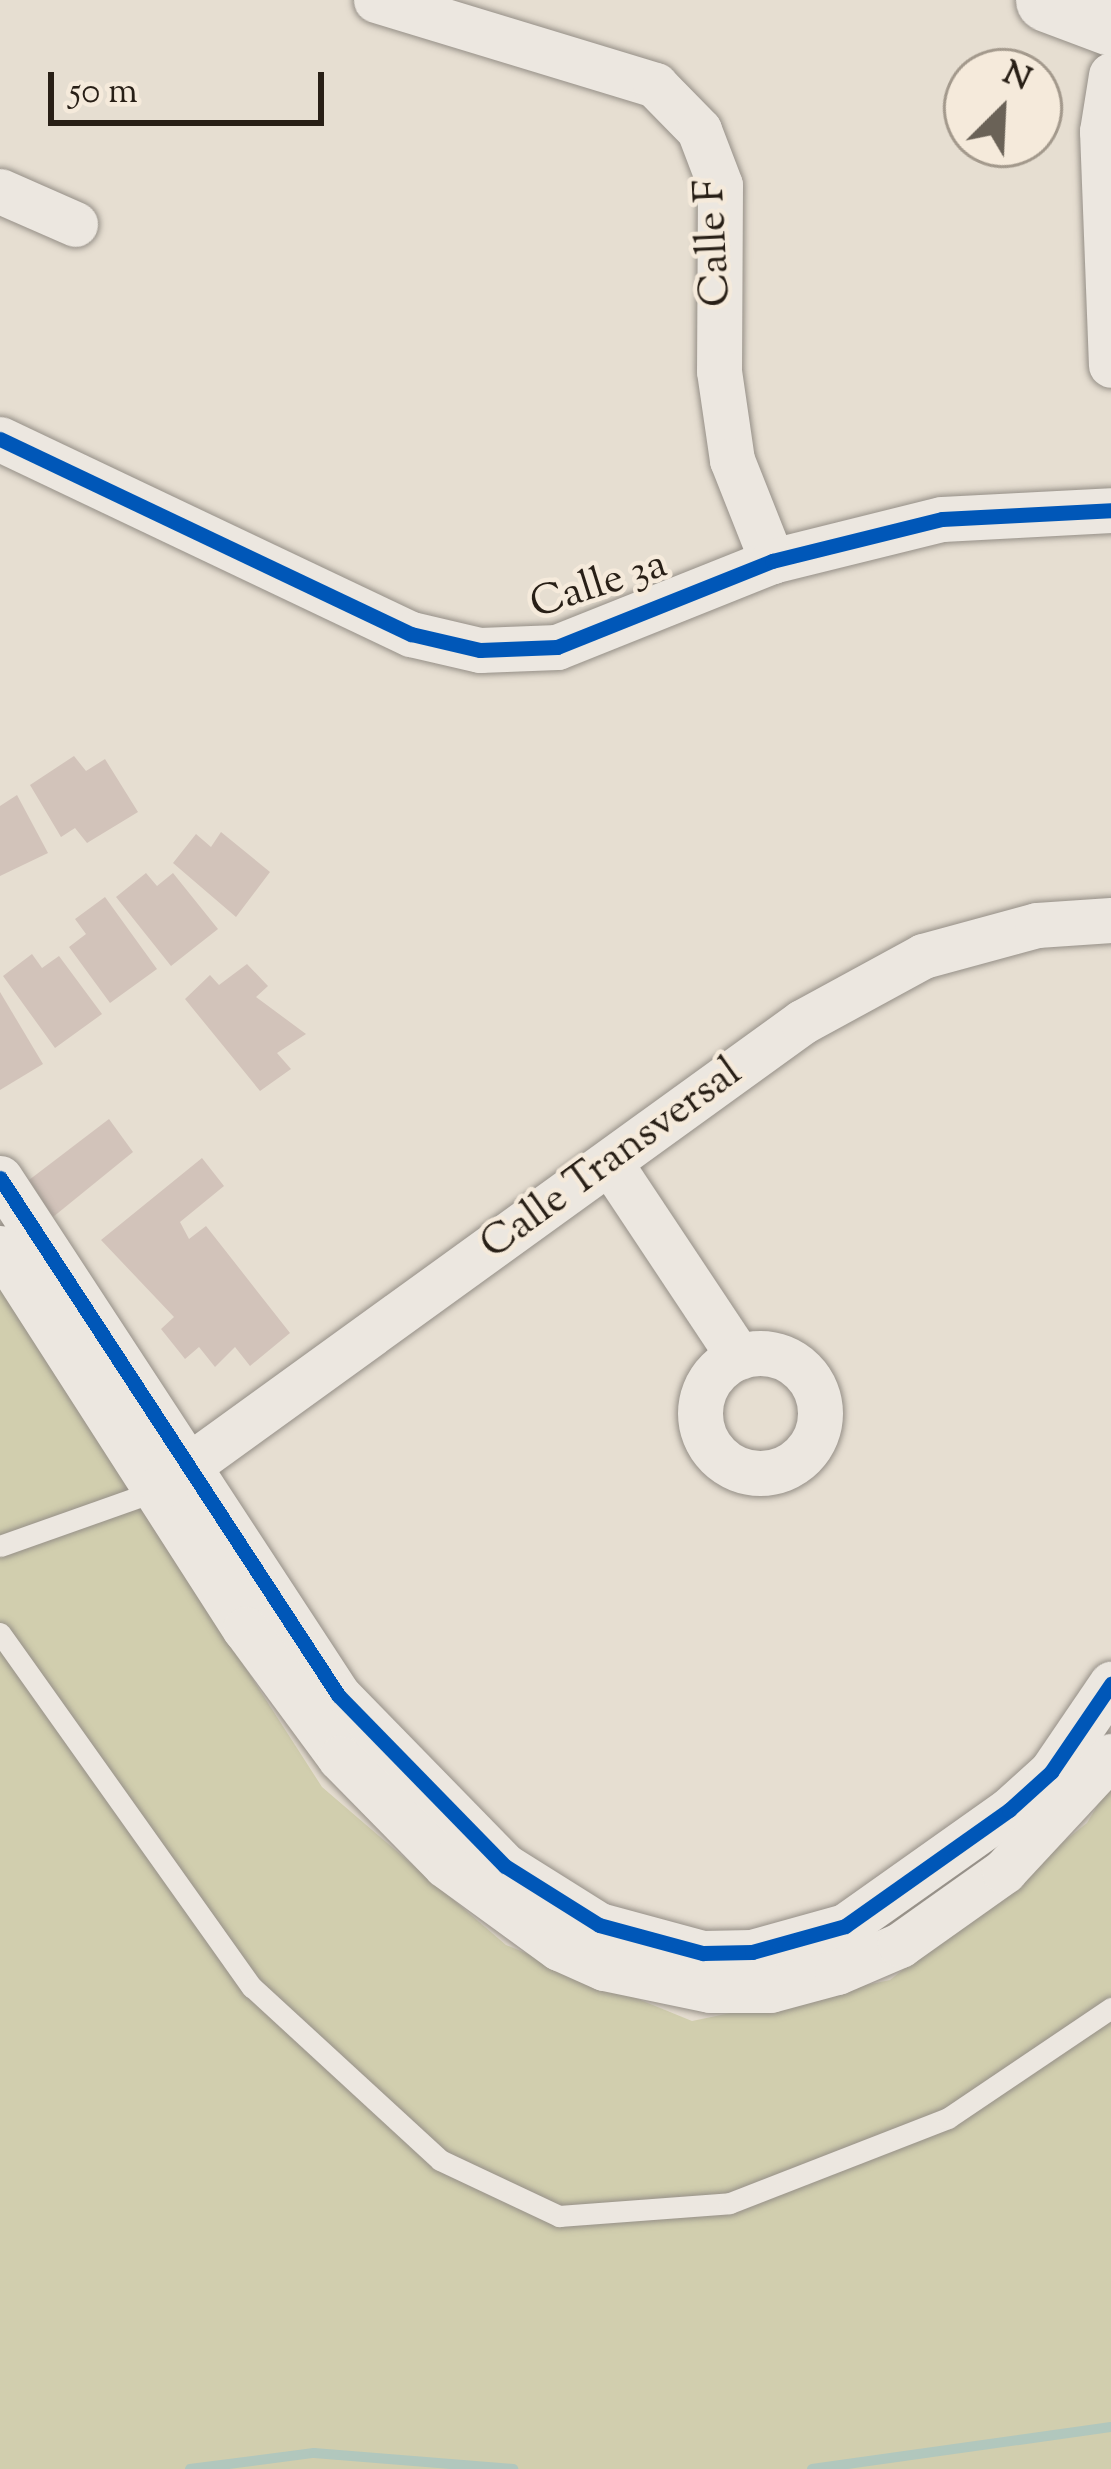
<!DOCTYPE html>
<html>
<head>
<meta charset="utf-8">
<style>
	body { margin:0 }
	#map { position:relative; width:1111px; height:2469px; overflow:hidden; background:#e6ded1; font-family:"Sorts Mill Goudy",serif }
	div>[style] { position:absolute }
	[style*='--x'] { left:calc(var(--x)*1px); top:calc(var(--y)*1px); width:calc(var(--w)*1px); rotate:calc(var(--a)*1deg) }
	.green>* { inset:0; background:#d1ceae }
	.stream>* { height:10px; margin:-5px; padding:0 5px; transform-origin:5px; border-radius:5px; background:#b1c7bd }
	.building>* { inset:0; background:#d2c3ba }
	.roads { filter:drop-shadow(0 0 3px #958f87) drop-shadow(0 0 3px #958f87) }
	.service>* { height:21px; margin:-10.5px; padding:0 10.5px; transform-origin:10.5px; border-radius:10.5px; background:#ece7e0 }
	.minor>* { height:45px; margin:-22.5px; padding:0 22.5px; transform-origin:22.5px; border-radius:22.5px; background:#ece7e0 }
	.minor>.ring { margin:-22.5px; padding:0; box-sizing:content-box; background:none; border:45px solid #ece7e0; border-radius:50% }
	.secondary>* { height:63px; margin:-31.5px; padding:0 31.5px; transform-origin:31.5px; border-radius:31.5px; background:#ece7e0 }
	.cycleway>* { height:15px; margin:-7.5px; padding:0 7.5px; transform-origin:7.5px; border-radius:7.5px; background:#0057b8 }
	span { translate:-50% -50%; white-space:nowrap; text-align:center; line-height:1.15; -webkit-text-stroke:9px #f5eadb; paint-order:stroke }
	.street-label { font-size:42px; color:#281f16 }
	.north { position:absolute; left:943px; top:48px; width:120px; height:120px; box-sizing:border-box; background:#f5eadb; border:3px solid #a3998c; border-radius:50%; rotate:24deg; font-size:33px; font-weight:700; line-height:48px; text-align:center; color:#281f16 }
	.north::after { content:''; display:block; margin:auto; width:42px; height:54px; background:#6a6257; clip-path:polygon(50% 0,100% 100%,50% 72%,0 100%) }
	.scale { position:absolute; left:48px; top:72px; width:276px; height:54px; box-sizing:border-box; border:6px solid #281f16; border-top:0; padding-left:15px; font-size:36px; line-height:42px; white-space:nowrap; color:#281f16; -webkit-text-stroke:9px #f5eadb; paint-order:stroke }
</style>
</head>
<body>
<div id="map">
	<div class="green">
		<i style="clip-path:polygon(0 1286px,322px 1787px,506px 1945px,692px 2021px,890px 1980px,1087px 1823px,1111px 1782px,1111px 2469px,0 2469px)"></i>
	</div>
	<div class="stream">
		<i style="--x:190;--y:2469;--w:125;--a:-7.4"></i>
		<i style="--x:314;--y:2453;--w:200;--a:4.6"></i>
		<i style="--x:812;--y:2469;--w:302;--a:-8"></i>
	</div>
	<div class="building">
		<i style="clip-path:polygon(74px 756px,86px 771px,105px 759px,138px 812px,87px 843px,75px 828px,61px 837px,30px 785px)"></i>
		<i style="clip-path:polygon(17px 795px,48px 853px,0 876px,0 806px)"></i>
		<i style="clip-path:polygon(221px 832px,270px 872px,236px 917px,173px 863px,196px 834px,211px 847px)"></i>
		<i style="clip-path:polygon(146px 873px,157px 886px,173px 873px,218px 929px,171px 966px,116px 897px)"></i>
		<i style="clip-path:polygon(105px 897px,157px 969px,110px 1003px,69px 947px,86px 934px,75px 919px)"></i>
		<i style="clip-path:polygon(32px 954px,42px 968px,59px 956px,102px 1014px,55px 1048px,3px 976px)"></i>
		<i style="clip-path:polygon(247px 964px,268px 986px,256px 997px,306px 1034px,277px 1053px,291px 1069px,260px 1091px,185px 999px,210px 975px,219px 985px)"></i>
		<i style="clip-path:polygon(0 992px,43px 1064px,0 1090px)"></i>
		<i style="clip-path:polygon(109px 1119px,133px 1152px,53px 1217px,29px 1180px)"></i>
		<i style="clip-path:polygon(202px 1158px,224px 1186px,180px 1222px,189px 1239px,206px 1226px,290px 1333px,250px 1366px,235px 1347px,215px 1367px,199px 1347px,185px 1359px,161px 1329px,174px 1317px,101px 1240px)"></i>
	</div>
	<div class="roads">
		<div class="service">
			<i style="--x:0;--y:1546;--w:164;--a:-19.5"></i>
			<i style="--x:0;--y:1633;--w:435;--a:54.6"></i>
			<i style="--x:252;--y:1987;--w:255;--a:42.6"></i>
			<i style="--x:440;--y:2160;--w:132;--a:25.2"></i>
			<i style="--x:559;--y:2216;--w:171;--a:-4.3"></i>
			<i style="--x:730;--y:2203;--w:234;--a:-21.3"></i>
			<i style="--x:948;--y:2118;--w:197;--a:-34"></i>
		</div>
		<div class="minor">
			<i style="--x:376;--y:0;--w:292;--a:16.9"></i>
			<i style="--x:655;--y:85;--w:63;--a:45.6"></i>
			<i style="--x:699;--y:130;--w:59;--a:69.1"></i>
			<i style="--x:720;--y:185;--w:186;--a:90.3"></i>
			<i style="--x:719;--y:371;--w:90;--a:81.7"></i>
			<i style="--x:732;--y:460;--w:109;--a:68.4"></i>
			<i style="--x:1111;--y:75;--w:57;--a:99.1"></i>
			<i style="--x:1102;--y:131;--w:234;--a:87.8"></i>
			<i style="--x:0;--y:191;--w:82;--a:23.7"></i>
			<i style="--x:0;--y:439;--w:455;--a:25.4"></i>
			<i style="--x:411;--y:634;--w:71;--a:13.1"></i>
			<i style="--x:480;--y:650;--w:77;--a:-2.2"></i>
			<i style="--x:557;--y:647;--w:232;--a:-21.8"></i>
			<i style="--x:772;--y:561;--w:175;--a:-13.9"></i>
			<i style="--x:942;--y:519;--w:169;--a:-3"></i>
			<i style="--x:610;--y:1163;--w:233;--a:56.4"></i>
			<i style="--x:0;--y:1178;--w:618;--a:56.82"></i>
			<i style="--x:338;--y:1695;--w:239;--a:45.7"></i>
			<i style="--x:505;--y:1866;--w:111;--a:32.1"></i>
			<i style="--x:599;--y:1925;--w:108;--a:15.1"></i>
			<i style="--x:703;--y:1953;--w:49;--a:-1.2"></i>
			<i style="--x:752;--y:1952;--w:97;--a:-15.6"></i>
			<i style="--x:845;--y:1926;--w:201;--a:-35.3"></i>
			<i style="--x:1009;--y:1810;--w:57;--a:-42.1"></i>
			<i style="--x:1051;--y:1772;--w:107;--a:-55.7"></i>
			<i style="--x:0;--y:1248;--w:453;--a:57.3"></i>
			<i style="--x:245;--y:1629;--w:160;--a:53.6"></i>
			<i style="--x:340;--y:1758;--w:150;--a:45.5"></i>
			<i style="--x:445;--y:1865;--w:141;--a:36.1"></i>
			<i style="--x:559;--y:1948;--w:49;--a:24"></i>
			<i style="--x:604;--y:1968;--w:108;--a:11.7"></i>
			<i style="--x:710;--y:1990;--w:60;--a:0"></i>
			<i style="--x:770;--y:1990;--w:69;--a:-15"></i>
			<i style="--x:837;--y:1972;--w:69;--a:-23.2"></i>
			<i style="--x:900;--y:1945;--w:128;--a:-35.4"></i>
			<i style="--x:1004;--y:1871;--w:157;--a:-47.1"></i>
			<i class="ring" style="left:700px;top:1353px;width:75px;height:75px"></i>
			<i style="--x:162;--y:1485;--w:790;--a:-35.88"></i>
			<i style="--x:802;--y:1022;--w:138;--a:-28.6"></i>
			<i style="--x:923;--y:956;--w:118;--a:-15.2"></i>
			<i style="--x:1037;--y:925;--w:74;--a:-3.9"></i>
		</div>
		<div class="secondary">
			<i style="--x:1047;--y:0;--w:68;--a:20.6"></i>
		</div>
	</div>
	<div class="cycleway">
		<i style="--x:0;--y:439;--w:455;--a:25.4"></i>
		<i style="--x:411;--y:634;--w:71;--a:13.1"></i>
		<i style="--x:480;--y:650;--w:77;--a:-2.2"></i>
		<i style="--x:557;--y:647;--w:232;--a:-21.8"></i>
		<i style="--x:772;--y:561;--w:175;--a:-13.9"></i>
		<i style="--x:942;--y:519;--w:169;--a:-3"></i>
		<i style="--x:0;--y:1178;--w:618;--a:56.82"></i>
		<i style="--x:338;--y:1695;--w:239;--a:45.7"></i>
		<i style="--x:505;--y:1866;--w:111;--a:32.1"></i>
		<i style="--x:599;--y:1925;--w:108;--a:15.1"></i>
		<i style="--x:703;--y:1953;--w:49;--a:-1.2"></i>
		<i style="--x:752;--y:1952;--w:97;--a:-15.6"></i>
		<i style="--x:845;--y:1926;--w:201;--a:-35.3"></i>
		<i style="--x:1009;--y:1810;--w:57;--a:-42.1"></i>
		<i style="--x:1051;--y:1772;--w:107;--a:-55.7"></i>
	</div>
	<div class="street-label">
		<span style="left:715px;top:243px;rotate:-93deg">Calle F</span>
		<span style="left:599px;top:586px;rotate:-18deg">Calle 3a</span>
		<span style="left:612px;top:1160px;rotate:-36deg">Calle Transversal</span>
	</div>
	<div class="north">N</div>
	<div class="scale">50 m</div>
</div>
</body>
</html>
